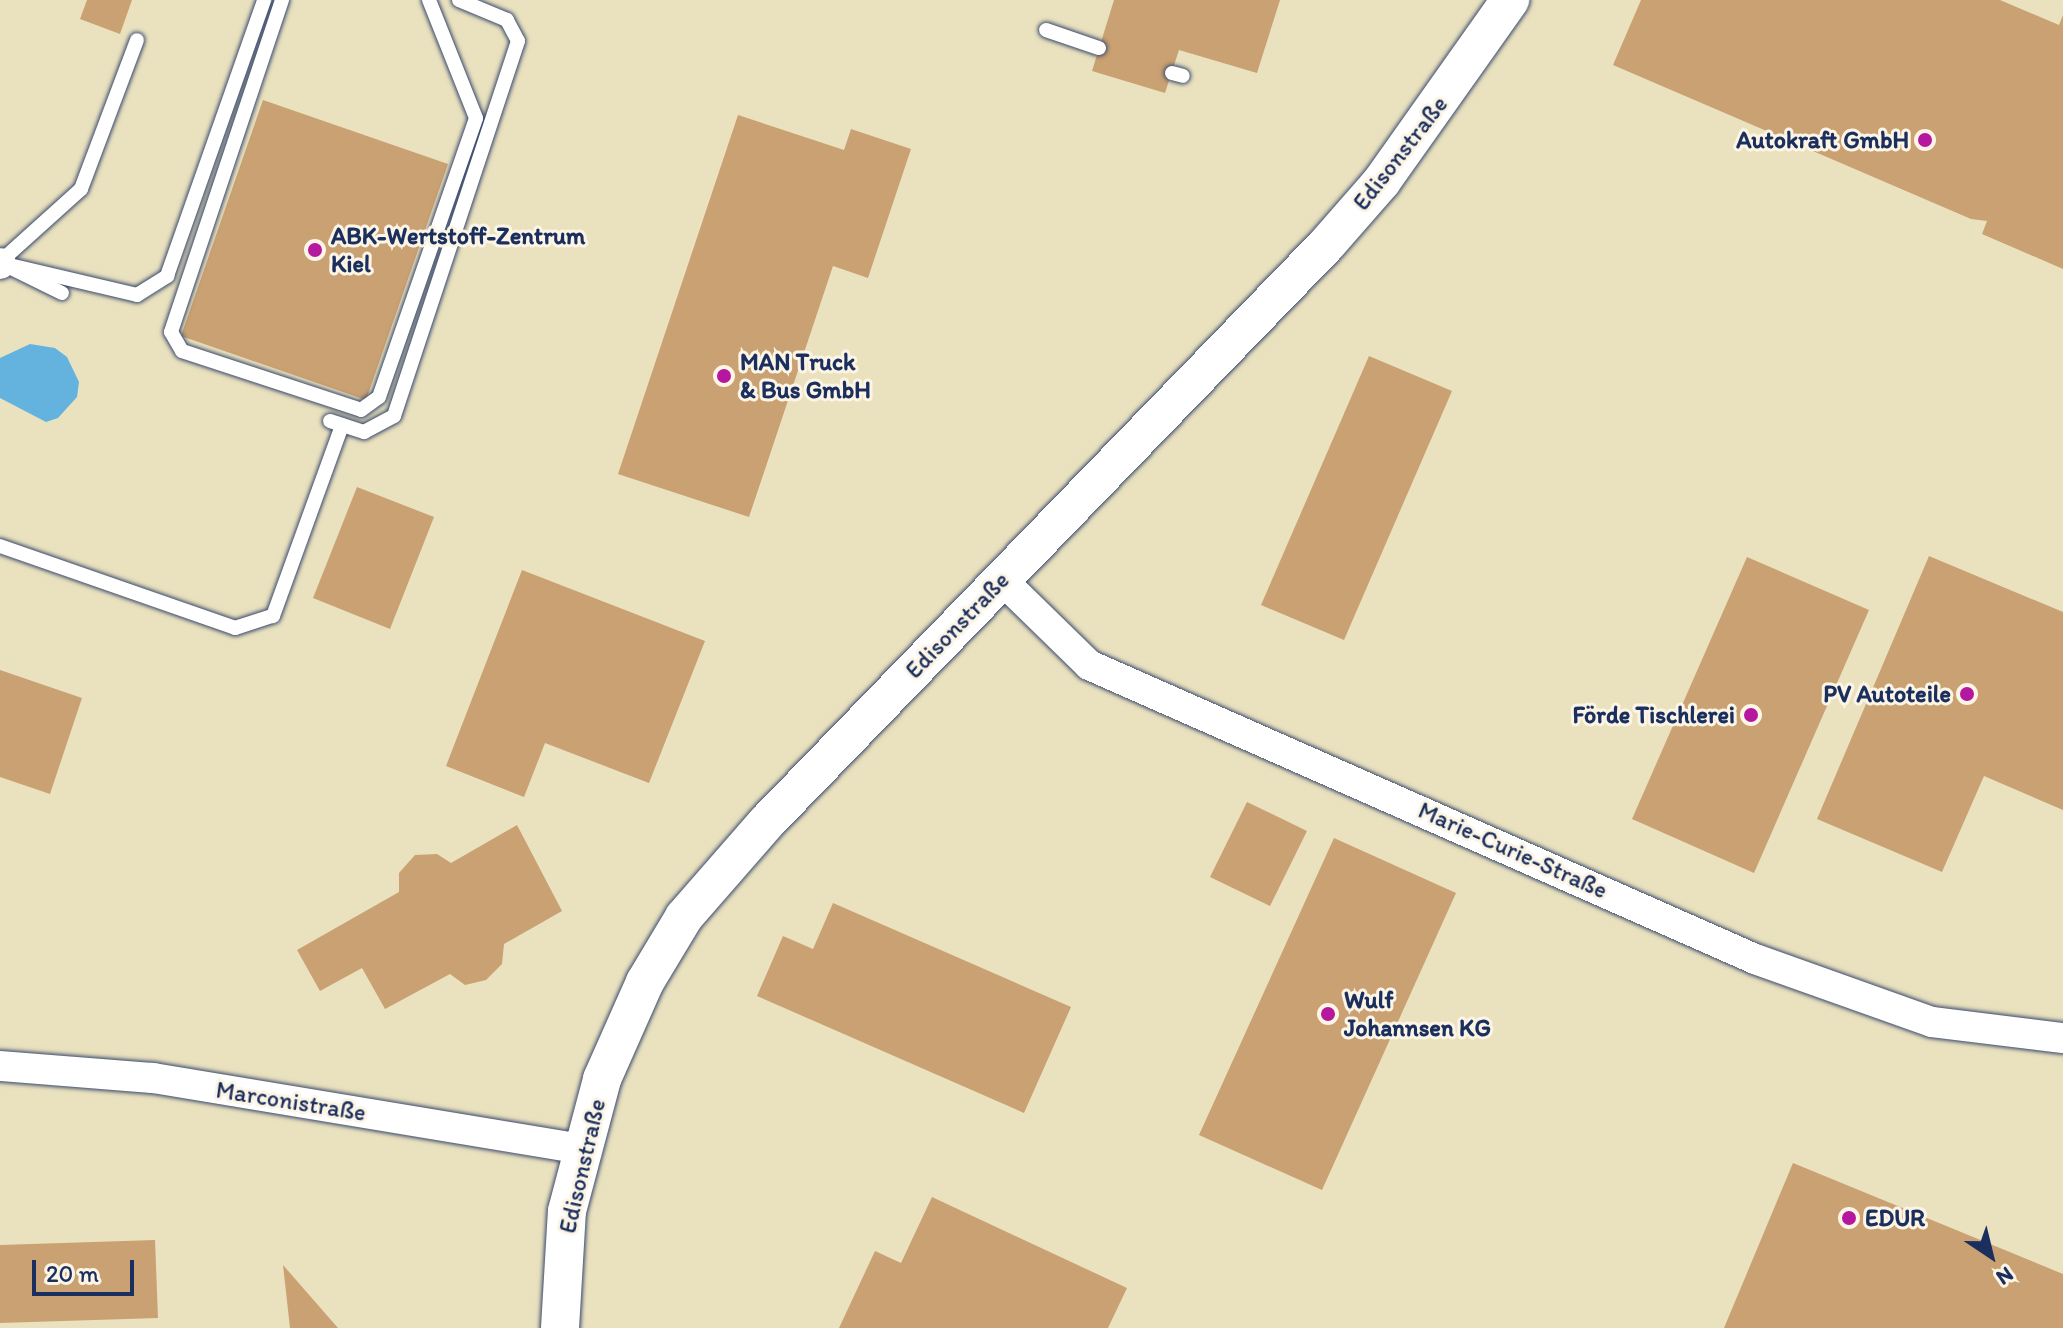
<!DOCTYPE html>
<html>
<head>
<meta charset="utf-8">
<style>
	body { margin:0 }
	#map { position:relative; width:2063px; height:1328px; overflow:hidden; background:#eae2bf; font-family:Itim,sans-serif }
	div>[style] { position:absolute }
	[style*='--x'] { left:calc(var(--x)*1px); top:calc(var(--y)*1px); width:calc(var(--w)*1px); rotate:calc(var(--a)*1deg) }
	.water>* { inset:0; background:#64b3de }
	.building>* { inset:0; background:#caa172 }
	.roads { filter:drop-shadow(0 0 2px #3a4a6d) drop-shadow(0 0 2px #3a4a6d) }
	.service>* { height:14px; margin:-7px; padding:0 7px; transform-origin:7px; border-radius:7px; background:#fff }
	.minor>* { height:30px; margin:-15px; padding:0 15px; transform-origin:15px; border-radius:15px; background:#fff }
	.tertiary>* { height:38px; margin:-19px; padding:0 19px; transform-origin:19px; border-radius:19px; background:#fff }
	.dots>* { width:22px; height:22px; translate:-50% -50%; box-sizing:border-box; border:4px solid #fcf5e5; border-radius:50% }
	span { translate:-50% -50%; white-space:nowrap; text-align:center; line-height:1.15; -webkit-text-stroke:6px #fcf5e5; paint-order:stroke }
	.poi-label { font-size:24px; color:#1b2f5e; font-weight:700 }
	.right { translate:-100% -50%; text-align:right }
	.left { translate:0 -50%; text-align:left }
	.street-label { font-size:24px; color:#1b2f5e }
	.north { position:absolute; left:1951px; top:1216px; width:80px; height:80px; -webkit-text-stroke:6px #fcf5e5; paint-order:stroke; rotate:145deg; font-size:22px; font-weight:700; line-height:32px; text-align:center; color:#1b2f5e }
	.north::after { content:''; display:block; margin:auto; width:28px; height:36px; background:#1b2f5e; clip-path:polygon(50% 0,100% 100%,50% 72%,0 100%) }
	.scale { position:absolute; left:32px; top:1260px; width:102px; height:36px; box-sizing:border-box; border:4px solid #1b2f5e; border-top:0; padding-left:10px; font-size:24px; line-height:28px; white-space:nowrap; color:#1b2f5e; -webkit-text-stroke:6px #fcf5e5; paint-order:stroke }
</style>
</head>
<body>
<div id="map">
	<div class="water">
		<i style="clip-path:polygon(30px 344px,55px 348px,67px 357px,79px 382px,77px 397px,58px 418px,46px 422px,0 398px,0 358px)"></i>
	</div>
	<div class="building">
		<i style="clip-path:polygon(87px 0,132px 0,120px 34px,80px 19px)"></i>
		<i style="clip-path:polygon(1114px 0,1280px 0,1257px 73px,1179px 50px,1165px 93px,1092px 71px)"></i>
		<i style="clip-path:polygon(1641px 0,2000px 0,2059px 25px,2063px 15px,2063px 269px,1982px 234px,1987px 221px,1971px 219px,1613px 65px)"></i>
		<i style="clip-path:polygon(263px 100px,448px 164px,366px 400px,181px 336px)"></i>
		<i style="clip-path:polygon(738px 115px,844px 150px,851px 129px,911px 149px,868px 278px,833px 266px,749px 517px,618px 474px)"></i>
		<i style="clip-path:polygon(1369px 356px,1452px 391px,1344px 640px,1261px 605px)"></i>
		<i style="clip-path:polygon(357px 487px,434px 517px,390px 629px,313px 598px)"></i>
		<i style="clip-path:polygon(1929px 556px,2063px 612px,2063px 810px,1984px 776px,1942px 872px,1817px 819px)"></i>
		<i style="clip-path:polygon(1747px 557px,1869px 610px,1754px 873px,1632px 819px)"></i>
		<i style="clip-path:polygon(522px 570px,705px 641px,649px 783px,545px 743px,524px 797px,446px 766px)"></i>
		<i style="clip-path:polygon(0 670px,82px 698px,50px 794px,0 777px)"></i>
		<i style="clip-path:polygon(1247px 802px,1307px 831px,1270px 906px,1210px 877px)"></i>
		<i style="clip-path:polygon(517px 825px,562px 911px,504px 944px,502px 964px,486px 980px,465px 985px,450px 974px,385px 1009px,362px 968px,320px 991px,297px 950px,399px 892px,399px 873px,415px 855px,437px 854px,451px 863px)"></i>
		<i style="clip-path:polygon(1334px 838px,1456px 893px,1322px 1190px,1199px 1135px)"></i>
		<i style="clip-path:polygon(833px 903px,1071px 1007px,1024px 1113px,757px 996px,783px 936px,813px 949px)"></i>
		<i style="clip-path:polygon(1793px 1163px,2063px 1274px,2063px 1328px,1724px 1328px)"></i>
		<i style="clip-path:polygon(932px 1197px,1127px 1288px,1108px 1328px,839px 1328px,875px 1251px,901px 1263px)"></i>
		<i style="clip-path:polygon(155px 1240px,158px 1318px,0 1323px,0 1245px)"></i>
		<i style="clip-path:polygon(283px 1265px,338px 1328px,290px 1328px)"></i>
	</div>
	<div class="roads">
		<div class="service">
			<i style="--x:282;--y:0;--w:350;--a:108.5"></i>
			<i style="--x:171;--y:332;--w:22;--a:60"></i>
			<i style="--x:182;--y:351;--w:188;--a:18.2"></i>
			<i style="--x:361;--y:410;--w:22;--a:-36"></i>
			<i style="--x:379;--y:397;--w:295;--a:-70.8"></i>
			<i style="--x:476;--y:118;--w:127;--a:-111.7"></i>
			<i style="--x:1046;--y:30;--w:56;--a:18.8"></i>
			<i style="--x:1172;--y:73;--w:11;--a:15"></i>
			<i style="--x:0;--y:262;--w:109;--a:-42"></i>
			<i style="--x:81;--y:189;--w:159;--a:-69.4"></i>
			<i style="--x:62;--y:293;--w:68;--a:-153.8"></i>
			<i style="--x:1;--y:263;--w:140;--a:13.2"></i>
			<i style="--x:137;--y:295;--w:36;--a:-32"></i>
			<i style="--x:167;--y:276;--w:293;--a:-70.6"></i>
			<i style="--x:330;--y:421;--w:36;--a:18"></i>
			<i style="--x:364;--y:432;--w:34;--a:-28"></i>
			<i style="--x:394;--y:416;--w:395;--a:-71.7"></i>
			<i style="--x:518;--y:41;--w:24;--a:-118"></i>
			<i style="--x:507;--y:20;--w:52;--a:-157.4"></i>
			<i style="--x:0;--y:546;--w:249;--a:19.2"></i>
			<i style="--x:235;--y:628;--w:40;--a:-18"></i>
			<i style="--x:273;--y:616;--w:203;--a:-70.1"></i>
		</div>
		<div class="minor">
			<i style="--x:0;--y:264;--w:1;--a:-45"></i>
			<i style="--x:1001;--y:579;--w:123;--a:44.3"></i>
			<i style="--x:1089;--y:665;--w:728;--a:23.82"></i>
			<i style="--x:1755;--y:959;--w:188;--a:19.6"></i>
			<i style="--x:1932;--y:1022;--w:132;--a:7"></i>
			<i style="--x:0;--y:1066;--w:153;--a:4.5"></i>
			<i style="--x:153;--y:1078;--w:435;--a:9.4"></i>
		</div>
		<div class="tertiary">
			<i style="--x:560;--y:1328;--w:117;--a:-86.6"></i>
			<i style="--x:567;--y:1211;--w:137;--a:-75.1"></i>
			<i style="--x:602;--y:1079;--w:106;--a:-66.1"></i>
			<i style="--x:645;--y:982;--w:76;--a:-59"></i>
			<i style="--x:684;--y:917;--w:125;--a:-48.9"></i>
			<i style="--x:766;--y:823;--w:808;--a:-45.9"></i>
			<i style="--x:1328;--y:243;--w:82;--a:-48.9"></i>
			<i style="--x:1382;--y:181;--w:222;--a:-54.7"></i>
		</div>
	</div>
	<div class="dots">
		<i style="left:1925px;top:140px;background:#b5179e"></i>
		<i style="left:315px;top:250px;background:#b5179e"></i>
		<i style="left:724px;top:376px;background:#b5179e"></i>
		<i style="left:1967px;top:694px;background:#b5179e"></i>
		<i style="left:1751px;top:715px;background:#b5179e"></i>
		<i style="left:1328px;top:1014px;background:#b5179e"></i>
		<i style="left:1849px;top:1218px;background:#b5179e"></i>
	</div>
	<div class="poi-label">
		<span class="right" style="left:1909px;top:140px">Autokraft GmbH</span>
		<span class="left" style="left:331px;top:250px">ABK-Wertstoff-Zentrum<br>Kiel</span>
		<span class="left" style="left:740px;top:376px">MAN Truck<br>&amp; Bus GmbH</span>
		<span class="right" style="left:1951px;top:694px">PV Autoteile</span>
		<span class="right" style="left:1735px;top:715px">Förde Tischlerei</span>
		<span class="left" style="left:1344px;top:1014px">Wulf<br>Johannsen KG</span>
		<span class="left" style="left:1865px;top:1218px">EDUR</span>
	</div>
	<div class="street-label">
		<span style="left:1400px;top:153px;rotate:-52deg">Edisonstraße</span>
		<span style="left:957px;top:625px;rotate:-46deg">Edisonstraße</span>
		<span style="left:1513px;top:850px;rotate:24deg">Marie-Curie-Straße</span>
		<span style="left:291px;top:1101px;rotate:9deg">Marconistraße</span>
		<span style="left:582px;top:1166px;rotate:-77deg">Edisonstraße</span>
	</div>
	<div class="north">N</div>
	<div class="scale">20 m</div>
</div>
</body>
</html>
